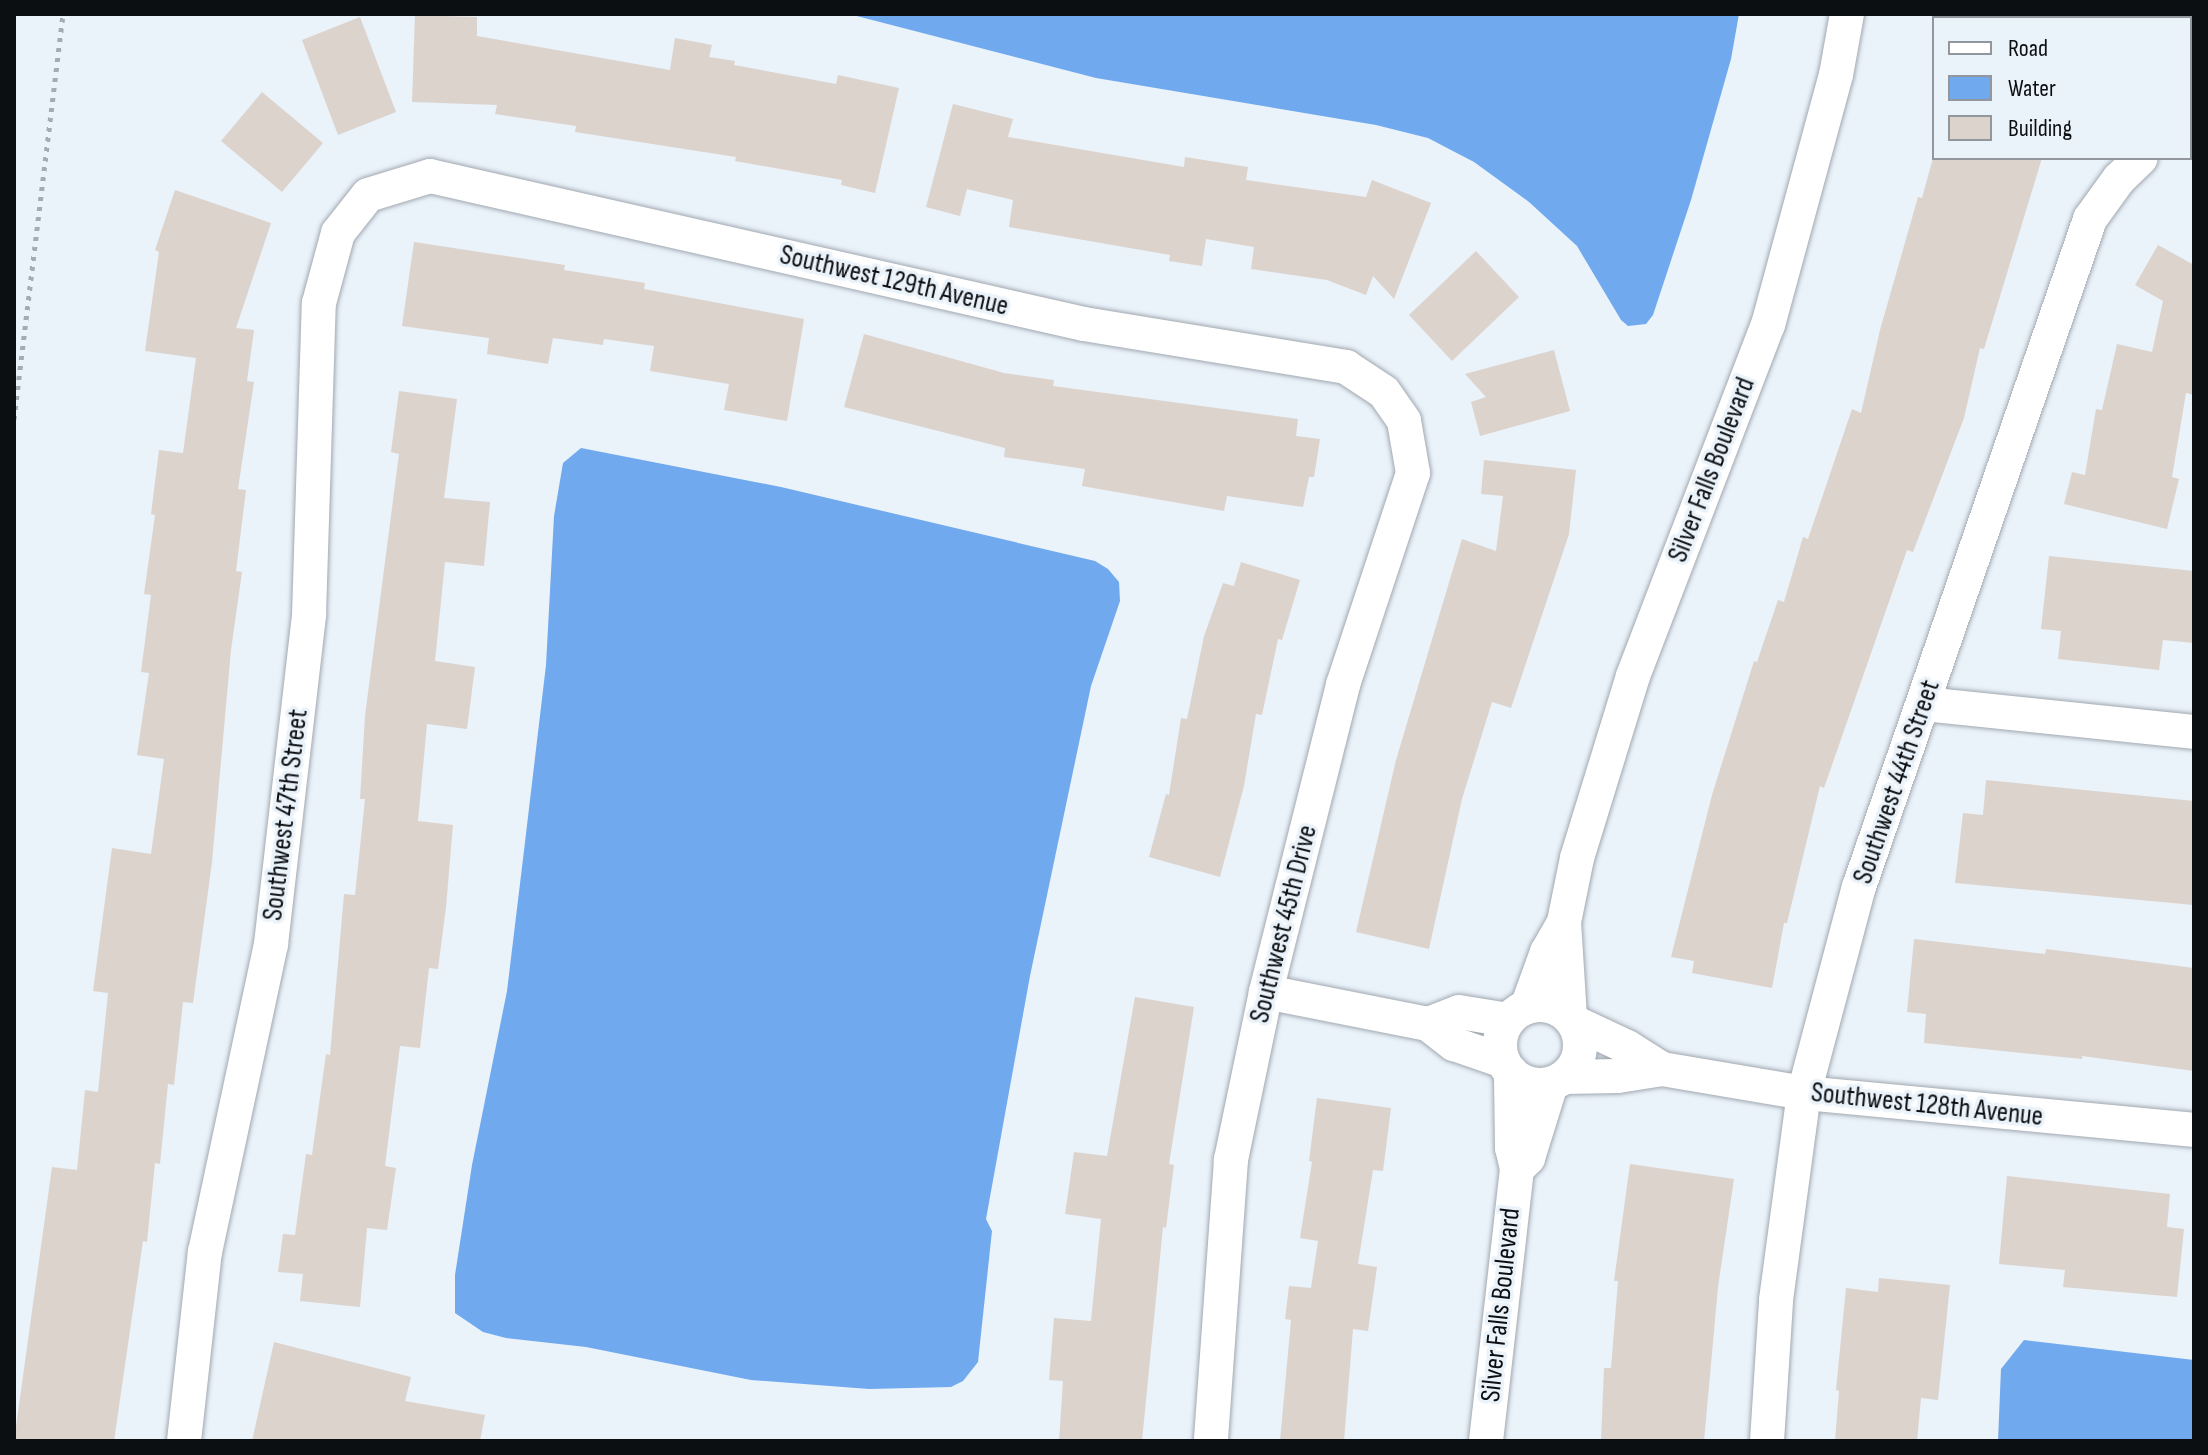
<!DOCTYPE html>
<html>
<head>
<meta charset="utf-8">
<style>
	body { margin:0 }
	#map { position:relative; width:2208px; height:1455px; overflow:hidden; background:#eaf2fa; font-family:"Sofia Sans Condensed",sans-serif }
	div>[style] { position:absolute }
	[style*='--x'] { left:calc(var(--x)*1px); top:calc(var(--y)*1px); width:calc(var(--w)*1px); rotate:calc(var(--a)*1deg) }
	.water>* { inset:0; background:#70a9ee }
	.building>* { inset:0; background:#ddd3cd }
	.path>* { height:5px; margin-top:-2.5px; transform-origin:0; background:repeating-linear-gradient(90deg,#a4abb1 0 4px,transparent 0 10px) }
	.roads { filter:drop-shadow(0 0 2px #a1a8b0) drop-shadow(0 0 2px #a1a8b0) }
	.street>* { height:34px; margin:-17px; padding:0 17px; transform-origin:17px; border-radius:17px; background:#fff }
	.street>.ring { margin:-17px; padding:0; box-sizing:content-box; background:none; border:34px solid #fff; border-radius:50% }
	span { translate:-50% -50%; white-space:nowrap; text-align:center; line-height:1.15; -webkit-text-stroke:7px #eaf2fa; paint-order:stroke }
	.street-label { font-size:28px; color:#0c0f12 }
	.frame { position:absolute; inset:0; border:16px solid #0c0f12; pointer-events:none }
	.legend { position:absolute; left:1932px; top:16px; width:260px; height:144px; box-sizing:border-box; background:#eaf2fa; border:2px solid #91979d; margin:0; padding:10px 14px; list-style:none; font-size:24px; color:#0c0f12 }
	.legend li { display:flex; align-items:center; gap:16px; height:40px }
	.legend b { width:40px; border:2px solid #91979d }
</style>
</head>
<body>
<div id="map">
	<div class="water">
		<i style="clip-path:polygon(849px 14px,1739px 14px,1731px 59px,1691px 200px,1653px 315px,1646px 324px,1628px 326px,1621px 320px,1577px 246px,1529px 202px,1474px 162px,1428px 138px,1376px 125px,1096px 78px)"></i>
		<i style="clip-path:polygon(581px 448px,781px 487px,1095px 561px,1108px 569px,1119px 582px,1120px 601px,1091px 686px,1030px 976px,986px 1219px,992px 1231px,978px 1362px,963px 1381px,951px 1387px,869px 1389px,751px 1380px,586px 1347px,506px 1338px,483px 1332px,455px 1313px,455px 1275px,472px 1165px,507px 991px,523px 859px,546px 665px,554px 516px,563px 463px)"></i>
		<i style="clip-path:polygon(2024px 1340px,2194px 1360px,2194px 1441px,1998px 1441px,2001px 1369px)"></i>
	</div>
	<div class="building">
		<i style="clip-path:polygon(415px 15px,477px 17px,477px 36px,670px 70px,675px 38px,712px 45px,709px 57px,735px 61px,734px 65px,836px 84px,838px 75px,899px 88px,875px 193px,841px 185px,842px 180px,735px 161px,736px 157px,575px 132px,576px 126px,495px 114px,497px 105px,412px 102px)"></i>
		<i style="clip-path:polygon(360px 17px,396px 112px,338px 135px,302px 40px)"></i>
		<i style="clip-path:polygon(262px 92px,323px 143px,282px 192px,221px 141px)"></i>
		<i style="clip-path:polygon(953px 104px,1013px 119px,1008px 137px,1184px 167px,1185px 157px,1248px 167px,1246px 180px,1366px 197px,1372px 180px,1431px 203px,1394px 299px,1373px 276px,1366px 295px,1327px 280px,1251px 269px,1254px 247px,1206px 239px,1202px 266px,1169px 261px,1170px 255px,1009px 227px,1013px 200px,967px 189px,960px 216px,926px 207px)"></i>
		<i style="clip-path:polygon(1933px 158px,2042px 158px,1984px 349px,1980px 348px,1964px 418px,1913px 552px,1907px 550px,1824px 788px,1820px 786px,1787px 923px,1784px 923px,1772px 988px,1692px 973px,1694px 961px,1671px 957px,1712px 795px,1754px 661px,1757px 662px,1778px 600px,1784px 602px,1803px 537px,1808px 539px,1852px 409px,1861px 413px,1880px 330px,1918px 197px,1922px 198px)"></i>
		<i style="clip-path:polygon(175px 190px,271px 223px,236px 328px,254px 330px,247px 381px,254px 382px,238px 489px,246px 490px,236px 571px,242px 572px,231px 650px,212px 862px,193px 1003px,183px 1002px,174px 1085px,168px 1084px,160px 1164px,155px 1163px,147px 1242px,143px 1241px,114px 1441px,14px 1441px,52px 1167px,77px 1170px,85px 1090px,98px 1092px,108px 993px,93px 991px,112px 848px,151px 854px,164px 759px,137px 755px,149px 673px,141px 672px,151px 595px,144px 594px,155px 515px,151px 514px,159px 450px,183px 453px,196px 358px,145px 351px,159px 252px,155px 250px)"></i>
		<i style="clip-path:polygon(414px 242px,565px 265px,564px 270px,645px 283px,644px 289px,804px 319px,787px 421px,724px 410px,729px 384px,650px 371px,654px 346px,604px 339px,603px 345px,553px 338px,548px 364px,487px 354px,489px 338px,402px 326px)"></i>
		<i style="clip-path:polygon(2158px 245px,2194px 265px,2194px 395px,2186px 393px,2172px 477px,2179px 479px,2167px 529px,2064px 504px,2072px 472px,2085px 475px,2096px 409px,2102px 410px,2117px 344px,2152px 352px,2163px 301px,2135px 285px)"></i>
		<i style="clip-path:polygon(1476px 251px,1519px 297px,1452px 361px,1409px 315px)"></i>
		<i style="clip-path:polygon(864px 334px,1004px 373px,1054px 380px,1053px 386px,1298px 419px,1296px 436px,1320px 439px,1314px 477px,1309px 477px,1303px 507px,1227px 496px,1224px 511px,1082px 486px,1085px 469px,1004px 457px,1005px 448px,844px 407px)"></i>
		<i style="clip-path:polygon(1554px 350px,1570px 411px,1480px 436px,1471px 402px,1486px 397px,1465px 374px)"></i>
		<i style="clip-path:polygon(399px 391px,457px 399px,444px 498px,490px 502px,484px 566px,445px 562px,435px 661px,475px 667px,467px 729px,427px 724px,418px 821px,453px 825px,446px 907px,438px 969px,429px 968px,420px 1048px,400px 1046px,385px 1166px,396px 1168px,387px 1230px,367px 1228px,360px 1307px,300px 1301px,303px 1274px,278px 1272px,283px 1234px,295px 1235px,306px 1154px,312px 1155px,326px 1054px,330px 1055px,344px 894px,355px 895px,365px 799px,360px 799px,365px 716px,399px 454px,391px 452px)"></i>
		<i style="clip-path:polygon(1484px 460px,1576px 470px,1569px 534px,1511px 708px,1492px 702px,1462px 799px,1429px 949px,1356px 932px,1396px 760px,1462px 539px,1496px 551px,1503px 496px,1481px 494px)"></i>
		<i style="clip-path:polygon(2049px 556px,2194px 571px,2194px 643px,2163px 640px,2159px 670px,2058px 659px,2061px 631px,2041px 629px)"></i>
		<i style="clip-path:polygon(1241px 562px,1300px 580px,1282px 640px,1278px 639px,1262px 715px,1256px 714px,1244px 786px,1220px 877px,1149px 857px,1166px 794px,1169px 795px,1181px 718px,1187px 719px,1204px 636px,1223px 583px,1234px 586px)"></i>
		<i style="clip-path:polygon(1986px 780px,2194px 801px,2194px 905px,1955px 883px,1963px 813px,1983px 815px)"></i>
		<i style="clip-path:polygon(1914px 939px,2045px 954px,2046px 949px,2194px 968px,2194px 1071px,2082px 1056px,2082px 1059px,1924px 1043px,1926px 1014px,1907px 1012px)"></i>
		<i style="clip-path:polygon(1135px 997px,1194px 1007px,1169px 1164px,1174px 1165px,1166px 1228px,1163px 1227px,1142px 1441px,1059px 1441px,1063px 1381px,1049px 1380px,1054px 1318px,1091px 1321px,1101px 1219px,1065px 1214px,1074px 1152px,1107px 1156px)"></i>
		<i style="clip-path:polygon(1317px 1098px,1391px 1108px,1383px 1171px,1373px 1170px,1358px 1264px,1377px 1267px,1368px 1331px,1353px 1329px,1344px 1441px,1280px 1441px,1291px 1320px,1285px 1319px,1289px 1286px,1311px 1288px,1318px 1241px,1300px 1238px,1312px 1162px,1309px 1161px)"></i>
		<i style="clip-path:polygon(1630px 1164px,1734px 1179px,1718px 1287px,1704px 1441px,1601px 1441px,1604px 1368px,1611px 1368px,1618px 1281px,1614px 1281px)"></i>
		<i style="clip-path:polygon(2007px 1176px,2170px 1194px,2167px 1227px,2184px 1229px,2177px 1297px,2063px 1287px,2065px 1270px,1999px 1264px)"></i>
		<i style="clip-path:polygon(1879px 1278px,1950px 1285px,1938px 1400px,1921px 1398px,1917px 1441px,1835px 1441px,1839px 1391px,1836px 1390px,1846px 1288px,1878px 1292px)"></i>
		<i style="clip-path:polygon(274px 1342px,411px 1377px,405px 1401px,485px 1415px,480px 1441px,252px 1441px)"></i>
	</div>
	<div class="path">
		<i style="--x:14;--y:419;--w:408;--a:-83.1"></i>
	</div>
	<div class="roads">
		<div class="street">
			<i style="--x:2190;--y:128;--w:4;--a:-27"></i>
			<i style="--x:1924;--y:704;--w:271;--a:5.9"></i>
			<i style="--x:1266;--y:992;--w:165;--a:11.2"></i>
			<i style="--x:1428;--y:1024;--w:33;--a:38"></i>
			<i style="--x:1454;--y:1044;--w:52;--a:19.1"></i>
			<i class="ring" style="left:1500px;top:1005px;width:46px;height:46px"></i>
			<i style="--x:1527;--y:1007;--w:59;--a:-70"></i>
			<i style="--x:1547;--y:952;--w:34;--a:-60"></i>
			<i style="--x:1570;--y:1017;--w:95;--a:-93.6"></i>
			<i style="--x:1564;--y:922;--w:65;--a:-78.5"></i>
			<i style="--x:1577;--y:858;--w:190;--a:-72.9"></i>
			<i style="--x:1633;--y:676;--w:376;--a:-69"></i>
			<i style="--x:1768;--y:325;--w:259;--a:-74.8"></i>
			<i style="--x:1836;--y:75;--w:62;--a:-79.8"></i>
			<i style="--x:1574;--y:1022;--w:59;--a:25.3"></i>
			<i style="--x:1627;--y:1047;--w:41;--a:32.2"></i>
			<i style="--x:1428;--y:1024;--w:33;--a:-21"></i>
			<i style="--x:1459;--y:1012;--w:50;--a:9.3"></i>
			<i style="--x:1564;--y:1077;--w:54;--a:-1.1"></i>
			<i style="--x:1618;--y:1076;--w:45;--a:-9"></i>
			<i style="--x:1662;--y:1069;--w:144;--a:9.6"></i>
			<i style="--x:1804;--y:1093;--w:392;--a:5.4"></i>
			<i style="--x:1517;--y:1169;--w:16;--a:-45"></i>
			<i style="--x:1528;--y:1158;--w:77;--a:-72.7"></i>
			<i style="--x:184;--y:1441;--w:190;--a:-83.7"></i>
			<i style="--x:205;--y:1252;--w:315;--a:-77.9"></i>
			<i style="--x:271;--y:944;--w:331;--a:-83.4"></i>
			<i style="--x:309;--y:615;--w:312;--a:-88.2"></i>
			<i style="--x:319;--y:303;--w:73;--a:-74.8"></i>
			<i style="--x:338;--y:233;--w:48;--a:-51.7"></i>
			<i style="--x:368;--y:195;--w:65;--a:-17"></i>
			<i style="--x:430;--y:176;--w:671;--a:12.75"></i>
			<i style="--x:1084;--y:324;--w:266;--a:9.3"></i>
			<i style="--x:1346;--y:367;--w:45;--a:33.3"></i>
			<i style="--x:1384;--y:392;--w:35;--a:55"></i>
			<i style="--x:1404;--y:421;--w:53;--a:80.2"></i>
			<i style="--x:1413;--y:473;--w:223;--a:108.3"></i>
			<i style="--x:1343;--y:685;--w:317;--a:104.1"></i>
			<i style="--x:1266;--y:992;--w:172;--a:101.8"></i>
			<i style="--x:1231;--y:1160;--w:282;--a:94.1"></i>
			<i style="--x:1486;--y:1441;--w:274;--a:-83.5"></i>
			<i style="--x:1517;--y:1169;--w:22;--a:-103"></i>
			<i style="--x:1512;--y:1148;--w:76;--a:-90.8"></i>
			<i style="--x:1767;--y:1441;--w:141;--a:-86.3"></i>
			<i style="--x:1776;--y:1300;--w:209;--a:-82.3"></i>
			<i style="--x:1804;--y:1093;--w:213;--a:-75.1"></i>
			<i style="--x:1859;--y:887;--w:707;--a:-70.92"></i>
			<i style="--x:2090;--y:219;--w:49;--a:-54.1"></i>
			<i style="--x:2119;--y:179;--w:30;--a:-44"></i>
		</div>
	</div>
	<div class="street-label">
		<span style="left:894px;top:281px;rotate:13deg">Southwest 129th Avenue</span>
		<span style="left:1712px;top:470px;rotate:-69deg">Silver Falls Boulevard</span>
		<span style="left:1897px;top:782px;rotate:-71deg">Southwest 44th Street</span>
		<span style="left:286px;top:815px;rotate:-83deg">Southwest 47th Street</span>
		<span style="left:1284px;top:924px;rotate:-76deg">Southwest 45th Drive</span>
		<span style="left:1927px;top:1105px;rotate:6deg">Southwest 128th Avenue</span>
		<span style="left:1501px;top:1305px;rotate:-84deg">Silver Falls Boulevard</span>
	</div>
	<div class="frame"></div>
	<ul class="legend">
	<li><b style="height:10px;background:#fff"></b>Road</li>
	<li><b style="height:22px;background:#70a9ee"></b>Water</li>
	<li><b style="height:22px;background:#ddd3cd"></b>Building</li>
	</ul>
</div>
</body>
</html>
